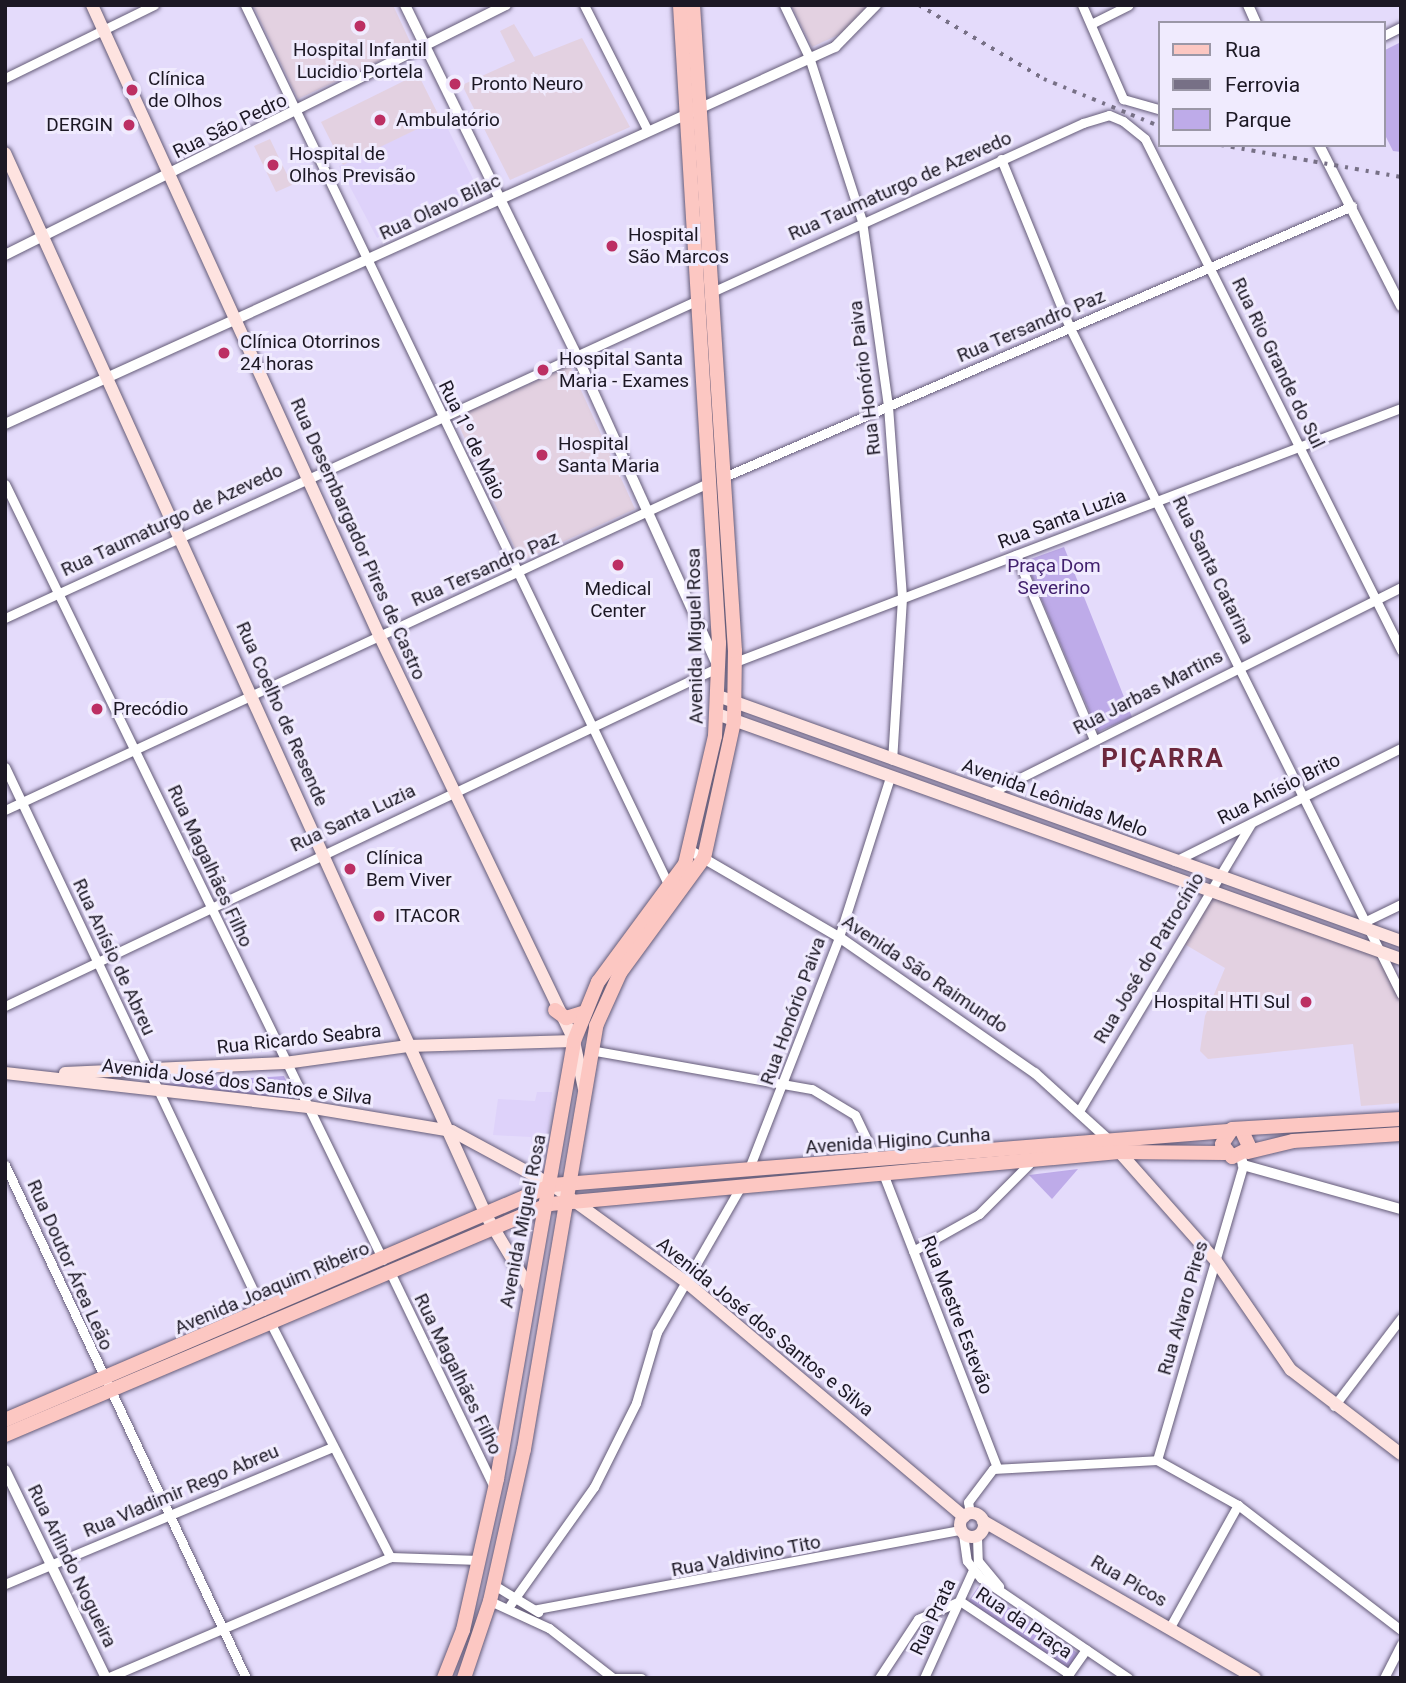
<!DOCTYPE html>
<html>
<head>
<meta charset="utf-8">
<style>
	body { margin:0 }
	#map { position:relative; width:1406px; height:1683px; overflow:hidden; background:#e4dbfb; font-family:Roboto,sans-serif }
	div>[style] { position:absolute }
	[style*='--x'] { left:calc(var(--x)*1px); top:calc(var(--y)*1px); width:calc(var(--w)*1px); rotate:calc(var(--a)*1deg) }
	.built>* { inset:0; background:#ded2fa }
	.medical>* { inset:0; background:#e3d1e1 }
	.green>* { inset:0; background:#beabe9 }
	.roads { filter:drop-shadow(0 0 2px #655c78) drop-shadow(0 0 2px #655c78) }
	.minor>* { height:9px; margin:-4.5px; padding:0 4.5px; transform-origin:4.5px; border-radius:4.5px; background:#fff }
	.tertiary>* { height:10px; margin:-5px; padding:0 5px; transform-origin:5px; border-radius:5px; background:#fff }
	.secondary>* { height:12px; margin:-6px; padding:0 6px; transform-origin:6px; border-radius:6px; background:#fee3e0 }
	.secondary>.ring { margin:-6px; padding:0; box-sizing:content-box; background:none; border:12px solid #fee3e0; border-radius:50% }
	.primary>* { height:14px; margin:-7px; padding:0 7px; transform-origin:7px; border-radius:7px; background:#fcc7c2 }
	.rail>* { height:3.5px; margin-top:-1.75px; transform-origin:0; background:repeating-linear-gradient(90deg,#777086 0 3.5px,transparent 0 10.5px) }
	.dots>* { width:19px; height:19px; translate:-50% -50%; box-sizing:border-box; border:4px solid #f0ebfe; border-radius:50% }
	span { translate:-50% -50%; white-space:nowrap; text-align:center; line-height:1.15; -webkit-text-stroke:6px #f0ebfe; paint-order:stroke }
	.poi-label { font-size:19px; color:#1c1824 }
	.left { translate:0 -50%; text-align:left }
	.right { translate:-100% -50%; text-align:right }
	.street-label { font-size:19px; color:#1c1824 }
	.park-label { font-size:19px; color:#41206d }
	.district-label { font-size:26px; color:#6d283d; font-weight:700; letter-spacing:2px }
	.frame { position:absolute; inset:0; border:7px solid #1c1824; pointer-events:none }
	.legend { position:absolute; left:1158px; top:21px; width:228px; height:126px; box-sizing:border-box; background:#f0ebfe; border:2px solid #9b97a7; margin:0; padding:9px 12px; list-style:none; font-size:21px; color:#1c1824 }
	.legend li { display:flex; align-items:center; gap:14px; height:35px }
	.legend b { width:35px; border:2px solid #9b97a7 }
</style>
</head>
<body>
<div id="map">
	<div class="built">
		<i style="clip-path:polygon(442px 117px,477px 187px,377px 238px,339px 166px)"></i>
		<i style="clip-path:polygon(537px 1092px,552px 1092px,547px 1149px,532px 1148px,531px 1137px,493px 1135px,498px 1099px,535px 1101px)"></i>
	</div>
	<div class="medical">
		<i style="clip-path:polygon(253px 5px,393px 5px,412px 46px,298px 99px)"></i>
		<i style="clip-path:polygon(791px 5px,867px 5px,851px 29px,812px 47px)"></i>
		<i style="clip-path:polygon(514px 24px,534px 57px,582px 38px,630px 127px,510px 180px,462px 85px,515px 61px,500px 31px)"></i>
		<i style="clip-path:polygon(418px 74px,440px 118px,343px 165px,321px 122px)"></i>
		<i style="clip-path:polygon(270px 139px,292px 185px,276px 192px,254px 146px)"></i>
		<i style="clip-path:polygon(570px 366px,635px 509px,521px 561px,455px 417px)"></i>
		<i style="clip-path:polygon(1212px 892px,1383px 952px,1401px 987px,1401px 1103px,1361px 1106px,1353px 1044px,1208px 1059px,1200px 1051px,1205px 1016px,1225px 968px,1181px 942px)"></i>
	</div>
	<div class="green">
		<i style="clip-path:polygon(1401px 42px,1401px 152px,1393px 151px,1383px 131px,1383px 51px)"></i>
		<i style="clip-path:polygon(1064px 547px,1132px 717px,1098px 732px,1025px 561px)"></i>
		<i style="clip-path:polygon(284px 1076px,297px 1105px,165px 1089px,164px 1084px)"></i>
		<i style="clip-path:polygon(1078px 1169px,1052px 1199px,1029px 1175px)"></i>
		<i style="clip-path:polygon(978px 1587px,1079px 1654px,1069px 1669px,968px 1602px)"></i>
	</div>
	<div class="roads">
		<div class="minor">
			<i style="--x:245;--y:5;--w:978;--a:64.3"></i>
			<i style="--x:584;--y:5;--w:141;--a:63.1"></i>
			<i style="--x:784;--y:5;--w:58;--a:64.3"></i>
			<i style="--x:809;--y:57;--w:172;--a:72.1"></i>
			<i style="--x:862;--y:221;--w:187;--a:82"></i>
			<i style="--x:888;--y:406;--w:193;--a:85.8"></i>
			<i style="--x:902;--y:598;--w:162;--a:93.5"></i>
			<i style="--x:1082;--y:5;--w:103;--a:66.4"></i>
			<i style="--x:1123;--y:99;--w:37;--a:16"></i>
			<i style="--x:1091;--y:24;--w:42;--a:-26.6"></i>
			<i style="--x:1383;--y:36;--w:20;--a:-27"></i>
			<i style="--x:5;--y:78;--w:166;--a:-26.1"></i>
			<i style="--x:1001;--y:159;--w:183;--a:67.8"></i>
			<i style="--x:1070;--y:328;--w:744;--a:63.57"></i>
			<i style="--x:712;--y:292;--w:408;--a:-24.5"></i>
			<i style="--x:1083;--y:123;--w:27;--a:-17"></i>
			<i style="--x:1109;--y:115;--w:15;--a:23"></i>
			<i style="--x:1123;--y:121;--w:28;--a:39"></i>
			<i style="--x:1145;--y:139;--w:572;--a:63.39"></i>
			<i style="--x:724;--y:477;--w:684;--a:-23.34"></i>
			<i style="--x:5;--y:484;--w:863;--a:64.03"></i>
			<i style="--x:1016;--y:555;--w:201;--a:67.1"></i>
			<i style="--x:5;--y:618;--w:762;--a:-24.65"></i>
			<i style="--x:735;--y:662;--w:713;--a:-20.88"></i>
			<i style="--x:5;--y:767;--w:602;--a:64.63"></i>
			<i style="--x:988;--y:794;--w:462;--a:-26.6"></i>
			<i style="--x:5;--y:810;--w:778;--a:-24.95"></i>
			<i style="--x:1175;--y:861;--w:253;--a:-26.6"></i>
			<i style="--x:1364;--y:922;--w:41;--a:-25.9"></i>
			<i style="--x:5;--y:1006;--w:790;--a:-25.4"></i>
			<i style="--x:590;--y:1050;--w:225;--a:10"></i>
			<i style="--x:812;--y:1089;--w:50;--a:31.2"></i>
			<i style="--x:855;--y:1115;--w:51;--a:64.4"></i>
			<i style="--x:1079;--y:1111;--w:335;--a:-59.1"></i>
			<i style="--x:5;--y:1165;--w:567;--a:64.84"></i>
			<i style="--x:748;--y:1171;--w:251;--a:-68.7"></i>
			<i style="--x:839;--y:937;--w:165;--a:-72.3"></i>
			<i style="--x:884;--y:1176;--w:313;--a:68.8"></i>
			<i style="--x:913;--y:1251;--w:76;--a:-29.3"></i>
			<i style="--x:979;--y:1214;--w:71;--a:-45"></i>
			<i style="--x:391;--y:1274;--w:237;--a:64.2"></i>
			<i style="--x:271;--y:1324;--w:262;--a:62.9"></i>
			<i style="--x:1334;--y:1406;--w:111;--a:-52.7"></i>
			<i style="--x:1157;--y:1460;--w:307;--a:-73.7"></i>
			<i style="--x:970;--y:1513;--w:11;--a:-100"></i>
			<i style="--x:968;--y:1502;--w:41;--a:-52.9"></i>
			<i style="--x:993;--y:1469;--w:164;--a:-3.1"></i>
			<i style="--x:1157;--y:1460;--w:93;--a:29.1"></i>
			<i style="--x:1238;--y:1505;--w:205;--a:37.5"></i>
			<i style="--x:963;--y:1534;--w:27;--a:82"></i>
			<i style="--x:967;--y:1561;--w:22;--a:51"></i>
			<i style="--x:981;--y:1578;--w:178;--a:34.2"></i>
			<i style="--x:977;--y:1537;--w:24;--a:88"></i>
			<i style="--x:978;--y:1561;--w:33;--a:50"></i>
			<i style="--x:5;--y:1584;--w:355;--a:-22.7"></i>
			<i style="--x:494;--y:1585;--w:52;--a:31.5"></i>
			<i style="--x:490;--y:1601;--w:65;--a:24.6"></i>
			<i style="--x:549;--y:1628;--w:81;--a:38"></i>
			<i style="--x:960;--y:1601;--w:131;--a:33.8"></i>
			<i style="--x:510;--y:1605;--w:145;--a:-54.6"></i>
			<i style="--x:594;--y:1487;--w:94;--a:-63.4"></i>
			<i style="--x:636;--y:1403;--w:74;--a:-73.5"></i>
			<i style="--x:657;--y:1332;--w:168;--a:-60.1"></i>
			<i style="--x:537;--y:1609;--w:430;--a:-10.6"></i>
			<i style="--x:1170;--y:1627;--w:140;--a:-60.9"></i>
			<i style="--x:107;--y:1678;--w:308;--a:-23.1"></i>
			<i style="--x:390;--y:1557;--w:89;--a:1.9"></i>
			<i style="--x:613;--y:1678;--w:28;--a:0"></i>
			<i style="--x:879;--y:1678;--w:71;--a:-56.5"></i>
			<i style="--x:918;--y:1619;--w:46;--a:-23.2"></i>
			<i style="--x:924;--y:1678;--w:119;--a:-65.6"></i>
			<i style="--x:1066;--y:1678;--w:35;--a:-55"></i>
			<i style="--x:1384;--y:1678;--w:38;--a:-63"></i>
		</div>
		<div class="tertiary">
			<i style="--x:405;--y:5;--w:391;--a:63.9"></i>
			<i style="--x:577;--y:356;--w:339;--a:65.6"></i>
			<i style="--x:1248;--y:5;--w:20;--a:66"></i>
			<i style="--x:1319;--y:145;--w:181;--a:63"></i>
			<i style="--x:5;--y:255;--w:560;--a:-26.52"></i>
			<i style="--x:5;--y:424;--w:912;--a:-24.43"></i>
			<i style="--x:835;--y:47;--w:59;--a:-45.7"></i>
			<i style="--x:691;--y:851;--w:171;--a:30.2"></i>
			<i style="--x:839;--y:937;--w:239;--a:34.8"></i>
			<i style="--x:1035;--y:1073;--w:101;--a:42.2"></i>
			<i style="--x:1241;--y:1157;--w:8;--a:76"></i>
			<i style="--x:1243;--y:1165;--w:164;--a:15.6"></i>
			<i style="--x:5;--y:1470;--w:231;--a:64.1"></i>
		</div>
		<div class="secondary">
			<i style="--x:92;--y:5;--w:692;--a:65.51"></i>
			<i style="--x:379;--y:635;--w:450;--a:64.3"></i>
			<i style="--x:574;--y:1041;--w:49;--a:78.2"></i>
			<i style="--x:5;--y:153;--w:1168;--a:65.63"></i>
			<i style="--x:487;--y:1217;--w:82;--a:59"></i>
			<i style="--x:718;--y:696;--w:726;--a:19.73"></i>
			<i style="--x:717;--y:714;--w:727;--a:19.71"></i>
			<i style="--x:5;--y:1073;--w:305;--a:6.4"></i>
			<i style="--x:308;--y:1107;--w:146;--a:9.5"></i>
			<i style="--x:452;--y:1131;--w:114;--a:28.4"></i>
			<i style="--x:552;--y:1185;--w:165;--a:35.9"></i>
			<i style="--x:686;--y:1282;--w:364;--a:40.2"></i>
			<i style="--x:65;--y:1073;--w:220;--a:-2.6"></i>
			<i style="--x:285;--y:1063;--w:124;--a:-7.9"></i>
			<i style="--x:408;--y:1046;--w:166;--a:-1.7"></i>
			<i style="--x:1115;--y:1147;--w:152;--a:48.5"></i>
			<i style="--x:1216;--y:1261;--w:132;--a:55.5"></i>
			<i style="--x:1291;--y:1370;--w:138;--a:37.4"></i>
			<i class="ring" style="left:960px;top:1513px;width:12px;height:12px"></i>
			<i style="--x:983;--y:1521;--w:314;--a:30"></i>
		</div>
		<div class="primary">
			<i style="--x:555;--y:1010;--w:14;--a:36"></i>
			<i style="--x:566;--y:1018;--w:17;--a:-17"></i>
			<i style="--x:1241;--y:1129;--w:21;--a:65"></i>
			<i style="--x:1250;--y:1148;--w:20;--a:153"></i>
			<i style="--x:1232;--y:1157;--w:16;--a:-128"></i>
			<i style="--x:1222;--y:1144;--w:18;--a:-56"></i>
			<i style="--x:1232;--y:1129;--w:169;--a:-3.4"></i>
			<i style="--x:1248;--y:1152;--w:46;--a:-13.7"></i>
			<i style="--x:1293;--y:1141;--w:108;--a:-3.7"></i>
			<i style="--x:5;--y:1420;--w:595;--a:-23.25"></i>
			<i style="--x:552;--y:1185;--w:678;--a:-4.57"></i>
			<i style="--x:5;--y:1435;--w:592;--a:-22.97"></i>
			<i style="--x:550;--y:1204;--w:571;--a:-5.22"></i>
			<i style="--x:1119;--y:1152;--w:106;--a:0.5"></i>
			<i style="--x:444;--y:1678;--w:52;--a:-68.4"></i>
			<i style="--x:463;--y:1630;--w:155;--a:-77.3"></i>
			<i style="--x:497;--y:1479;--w:445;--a:-80"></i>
			<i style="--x:574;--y:1041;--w:64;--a:-67.9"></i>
			<i style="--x:598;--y:982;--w:147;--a:-53.6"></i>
			<i style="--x:685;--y:864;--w:131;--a:-76.8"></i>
			<i style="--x:715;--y:736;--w:93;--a:-87.5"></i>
			<i style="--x:719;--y:643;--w:639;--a:-93.5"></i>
			<i style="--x:464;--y:1678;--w:81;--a:-71.3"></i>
			<i style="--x:490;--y:1601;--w:156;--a:-77.4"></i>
			<i style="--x:524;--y:1449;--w:429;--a:-80.3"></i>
			<i style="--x:596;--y:1026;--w:58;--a:-65.6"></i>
			<i style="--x:620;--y:973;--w:142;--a:-53.9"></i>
			<i style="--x:704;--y:858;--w:139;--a:-77.6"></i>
			<i style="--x:734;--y:722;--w:71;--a:-89.2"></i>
			<i style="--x:735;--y:651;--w:647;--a:-93.72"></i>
		</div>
	</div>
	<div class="rail">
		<i style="--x:919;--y:5;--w:145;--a:30.6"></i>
		<i style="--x:1044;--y:79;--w:124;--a:22.2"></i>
		<i style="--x:1221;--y:145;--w:183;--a:10.1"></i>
	</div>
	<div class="dots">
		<i style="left:360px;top:26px;background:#bc2f63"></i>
		<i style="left:455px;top:84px;background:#bc2f63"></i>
		<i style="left:132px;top:90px;background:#bc2f63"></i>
		<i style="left:380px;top:120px;background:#bc2f63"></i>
		<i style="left:129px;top:125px;background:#bc2f63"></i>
		<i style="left:273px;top:165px;background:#bc2f63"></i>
		<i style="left:612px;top:246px;background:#bc2f63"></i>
		<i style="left:224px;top:353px;background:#bc2f63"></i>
		<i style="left:543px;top:370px;background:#bc2f63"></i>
		<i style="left:542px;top:455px;background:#bc2f63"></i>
		<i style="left:618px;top:565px;background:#bc2f63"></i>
		<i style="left:97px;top:709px;background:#bc2f63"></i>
		<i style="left:350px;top:869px;background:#bc2f63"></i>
		<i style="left:379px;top:916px;background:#bc2f63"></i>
		<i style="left:1306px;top:1002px;background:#bc2f63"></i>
	</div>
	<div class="poi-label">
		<span style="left:360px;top:61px">Hospital Infantil<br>Lucidio Portela</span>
		<span class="left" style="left:148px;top:90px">Clínica<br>de Olhos</span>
		<span class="left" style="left:471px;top:84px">Pronto Neuro</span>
		<span class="left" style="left:396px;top:120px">Ambulatório</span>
		<span class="right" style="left:113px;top:125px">DERGIN</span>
		<span class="left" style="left:289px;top:165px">Hospital de<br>Olhos Previsão</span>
		<span class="left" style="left:628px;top:246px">Hospital<br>São Marcos</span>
		<span class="left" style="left:240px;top:353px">Clínica Otorrinos<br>24 horas</span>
		<span class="left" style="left:559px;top:370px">Hospital Santa<br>Maria - Exames</span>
		<span class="left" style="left:558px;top:455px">Hospital<br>Santa Maria</span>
		<span style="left:618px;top:600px">Medical<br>Center</span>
		<span class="left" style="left:113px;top:709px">Precódio</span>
		<span class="left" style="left:366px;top:869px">Clínica<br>Bem Viver</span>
		<span class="left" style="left:395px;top:916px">ITACOR</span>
		<span class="right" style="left:1290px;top:1002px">Hospital HTI Sul</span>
	</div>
	<div class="street-label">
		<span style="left:230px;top:126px;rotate:-26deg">Rua São Pedro</span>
		<span style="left:900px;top:186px;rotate:-24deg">Rua Taumaturgo de Azevedo</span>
		<span style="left:440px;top:207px;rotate:-25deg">Rua Olavo Bilac</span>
		<span style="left:1031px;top:326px;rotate:-23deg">Rua Tersandro Paz</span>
		<span style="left:1278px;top:363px;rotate:64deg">Rua Rio Grande do Sul</span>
		<span style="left:865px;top:378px;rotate:-97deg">Rua Honório Paiva</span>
		<span style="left:472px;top:440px;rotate:64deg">Rua 1º de Maio</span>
		<span style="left:1062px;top:519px;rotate:-21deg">Rua Santa Luzia</span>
		<span style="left:172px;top:520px;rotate:-25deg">Rua Taumaturgo de Azevedo</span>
		<span style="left:358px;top:539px;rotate:66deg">Rua Desembargador Pires de Castro</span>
		<span style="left:485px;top:569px;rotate:-24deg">Rua Tersandro Paz</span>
		<span style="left:1213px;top:570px;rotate:64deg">Rua Santa Catarina</span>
		<span style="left:695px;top:636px;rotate:-91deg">Avenida Miguel Rosa</span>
		<span style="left:1148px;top:692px;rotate:-27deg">Rua Jarbas Martins</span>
		<span style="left:282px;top:714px;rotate:66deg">Rua Coelho de Resende</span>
		<span style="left:1279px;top:789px;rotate:-27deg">Rua Anísio Brito</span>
		<span style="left:1055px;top:798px;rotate:20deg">Avenida Leônidas Melo</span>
		<span style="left:353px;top:818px;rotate:-25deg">Rua Santa Luzia</span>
		<span style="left:210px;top:866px;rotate:65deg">Rua Magalhães Filho</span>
		<span style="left:114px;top:957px;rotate:65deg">Rua Anísio de Abreu</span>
		<span style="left:1149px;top:958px;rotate:-59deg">Rua José do Patrocínio</span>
		<span style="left:925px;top:974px;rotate:34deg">Avenida São Raimundo</span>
		<span style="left:793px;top:1011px;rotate:-70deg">Rua Honório Paiva</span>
		<span style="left:299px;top:1039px;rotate:-6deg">Rua Ricardo Seabra</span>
		<span style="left:237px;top:1082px;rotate:7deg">Avenida José dos Santos e Silva</span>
		<span style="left:898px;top:1141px;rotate:-4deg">Avenida Higino Cunha</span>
		<span style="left:523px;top:1221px;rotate:-79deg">Avenida Miguel Rosa</span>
		<span style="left:70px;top:1265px;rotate:66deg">Rua Doutor Área Leão</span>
		<span style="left:272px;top:1288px;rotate:-23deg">Avenida Joaquim Ribeiro</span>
		<span style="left:1183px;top:1308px;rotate:-74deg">Rua Alvaro Pires</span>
		<span style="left:957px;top:1315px;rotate:69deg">Rua Mestre Estevão</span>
		<span style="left:765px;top:1327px;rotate:39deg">Avenida José dos Santos e Silva</span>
		<span style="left:458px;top:1374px;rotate:64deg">Rua Magalhães Filho</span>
		<span style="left:181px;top:1491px;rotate:-23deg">Rua Vladimir Rego Abreu</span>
		<span style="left:746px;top:1556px;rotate:-11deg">Rua Valdivino Tito</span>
		<span style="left:72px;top:1566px;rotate:64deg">Rua Arlindo Nogueira</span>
		<span style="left:1129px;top:1581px;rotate:30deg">Rua Picos</span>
		<span style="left:933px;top:1617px;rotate:-65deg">Rua Prata</span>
		<span style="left:1024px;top:1623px;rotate:34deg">Rua da Praça</span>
	</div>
	<div class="park-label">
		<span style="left:1054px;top:577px">Praça Dom<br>Severino</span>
	</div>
	<div class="district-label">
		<span style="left:1163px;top:759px">PIÇARRA</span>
	</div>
	<div class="frame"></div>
	<ul class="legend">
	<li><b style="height:9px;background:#fcc7c2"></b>Rua</li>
	<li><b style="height:9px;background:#777086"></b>Ferrovia</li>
	<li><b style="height:19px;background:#beabe9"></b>Parque</li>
	</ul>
</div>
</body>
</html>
